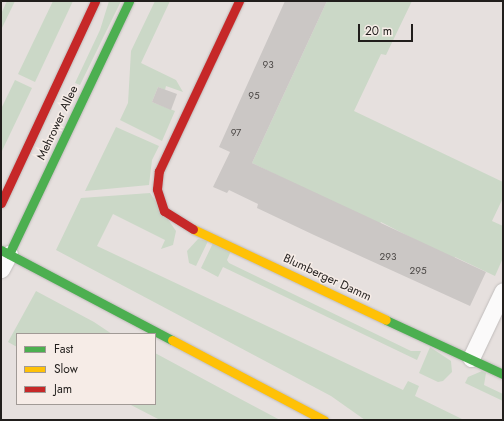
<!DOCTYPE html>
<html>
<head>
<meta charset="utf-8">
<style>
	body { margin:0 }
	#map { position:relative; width:504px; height:421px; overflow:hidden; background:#e6e0de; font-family:Jost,sans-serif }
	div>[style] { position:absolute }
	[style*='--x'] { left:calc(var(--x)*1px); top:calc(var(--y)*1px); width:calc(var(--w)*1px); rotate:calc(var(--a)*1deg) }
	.green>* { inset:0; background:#cbd8c7 }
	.building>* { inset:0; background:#cbc7c5 }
	.roads { filter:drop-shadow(0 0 1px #c0bcbb) drop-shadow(0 0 1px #c0bcbb) }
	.street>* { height:17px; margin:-8.5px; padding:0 8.5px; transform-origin:8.5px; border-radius:8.5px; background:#fbfafa }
	.fast>* { height:9px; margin:-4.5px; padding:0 4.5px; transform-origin:4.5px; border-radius:4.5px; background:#4caf50 }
	.slow>* { height:9px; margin:-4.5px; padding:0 4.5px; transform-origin:4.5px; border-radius:4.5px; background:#ffc107 }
	.jam>* { height:9px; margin:-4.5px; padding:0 4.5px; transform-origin:4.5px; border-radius:4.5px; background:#c62828 }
	span { translate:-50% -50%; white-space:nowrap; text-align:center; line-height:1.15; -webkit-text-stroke:3px #f6ece7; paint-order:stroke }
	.number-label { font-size:10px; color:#4c4846 }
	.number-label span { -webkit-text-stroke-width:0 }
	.street-label { font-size:12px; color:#211e1c }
	.frame { position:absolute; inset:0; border:2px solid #211e1c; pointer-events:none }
	.legend { position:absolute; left:16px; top:333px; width:140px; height:72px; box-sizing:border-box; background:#f6ece7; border:1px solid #a19a96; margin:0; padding:5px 7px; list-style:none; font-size:12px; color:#211e1c }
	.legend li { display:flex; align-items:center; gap:8px; height:20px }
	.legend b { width:20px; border:1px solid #a19a96 }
	.scale { position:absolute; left:358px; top:24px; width:55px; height:18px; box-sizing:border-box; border:2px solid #211e1c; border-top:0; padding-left:5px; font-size:12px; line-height:14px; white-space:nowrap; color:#211e1c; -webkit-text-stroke:3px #f6ece7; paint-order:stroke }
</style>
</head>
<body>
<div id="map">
	<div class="green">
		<i style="clip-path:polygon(7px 1px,15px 1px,1px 30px,1px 14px)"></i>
		<i style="clip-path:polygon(53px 1px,73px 1px,35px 82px,18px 74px)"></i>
		<i style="clip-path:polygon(109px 1px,121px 1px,80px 85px,75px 83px,100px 30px)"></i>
		<i style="clip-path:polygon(155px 1px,170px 1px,141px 63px,176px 80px,183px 92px,166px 86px,165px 90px,158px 87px,152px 102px,175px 111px,162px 141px,120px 120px,128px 103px,131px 51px)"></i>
		<i style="clip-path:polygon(327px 1px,412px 1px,386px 55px,381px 54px,354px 111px,503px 182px,503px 198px,492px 221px,503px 226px,503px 258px,495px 276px,455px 257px,454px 260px,381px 222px,379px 225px,252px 163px)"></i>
		<i style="clip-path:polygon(15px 80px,32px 88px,1px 153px,1px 109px)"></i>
		<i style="clip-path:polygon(116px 127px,159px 146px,152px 160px,149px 185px,85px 191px)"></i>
		<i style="clip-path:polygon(150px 193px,176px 231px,173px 245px,161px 249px,165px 240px,113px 214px,97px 246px,403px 390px,408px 381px,419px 386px,415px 396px,464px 420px,365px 420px,331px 396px,56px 250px,81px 198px)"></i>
		<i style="clip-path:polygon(198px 239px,208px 241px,196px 266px,189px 263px,187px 251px)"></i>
		<i style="clip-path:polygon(213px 243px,231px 251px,227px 260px,229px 263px,411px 351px,421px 351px,417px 360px,223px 267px,218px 277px,201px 268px)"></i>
		<i style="clip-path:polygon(36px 291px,94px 322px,112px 334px,17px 334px,17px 347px,8px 342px)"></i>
		<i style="clip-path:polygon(430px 347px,451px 361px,452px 372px,443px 381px,438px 382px,419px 373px)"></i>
		<i style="clip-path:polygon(155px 353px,233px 395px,280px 420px,160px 420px,129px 404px,155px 404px)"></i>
		<i style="clip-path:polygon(482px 371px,486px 373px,484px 385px,503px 394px,503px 401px,465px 383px,468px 377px)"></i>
	</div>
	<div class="building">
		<i style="clip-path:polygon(285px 1px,327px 1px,252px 163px,486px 272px,470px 306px,314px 235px,257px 208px,258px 204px,229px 190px,227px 193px,213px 187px,230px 152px,219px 147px)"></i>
		<i style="clip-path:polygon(158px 87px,177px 94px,171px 110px,152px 102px)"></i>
	</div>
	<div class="roads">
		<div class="street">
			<i style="--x:1;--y:269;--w:17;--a:-62"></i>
			<i style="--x:471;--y:358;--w:74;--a:-64.5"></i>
		</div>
		<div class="fast">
			<i style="--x:1;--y:250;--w:193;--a:27.8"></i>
			<i style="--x:9;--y:254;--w:280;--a:-64.6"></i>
			<i style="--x:386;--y:320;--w:129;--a:24.8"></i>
		</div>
		<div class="slow">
			<i style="--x:193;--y:229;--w:213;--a:25.2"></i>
			<i style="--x:172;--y:340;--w:172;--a:27.8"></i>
		</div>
		<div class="jam">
			<i style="--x:1;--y:203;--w:223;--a:-65"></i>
			<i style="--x:193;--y:229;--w:34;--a:-148"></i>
			<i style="--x:164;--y:211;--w:23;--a:-108"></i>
			<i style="--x:157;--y:189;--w:18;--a:-84"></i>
			<i style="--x:159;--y:171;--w:188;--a:-64.8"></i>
		</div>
	</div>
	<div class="number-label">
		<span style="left:268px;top:65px">93</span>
		<span style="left:254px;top:96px">95</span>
		<span style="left:236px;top:133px">97</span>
		<span style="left:388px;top:257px">293</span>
		<span style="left:418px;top:271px">295</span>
	</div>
	<div class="street-label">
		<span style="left:58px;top:123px;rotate:-65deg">Mehrower Allee</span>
		<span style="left:327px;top:278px;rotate:25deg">Blumberger Damm</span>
	</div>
	<div class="frame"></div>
	<ul class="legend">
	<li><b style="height:5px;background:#4caf50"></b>Fast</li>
	<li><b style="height:5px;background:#ffc107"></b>Slow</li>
	<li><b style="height:5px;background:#c62828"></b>Jam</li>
	</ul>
	<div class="scale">20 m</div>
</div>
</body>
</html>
